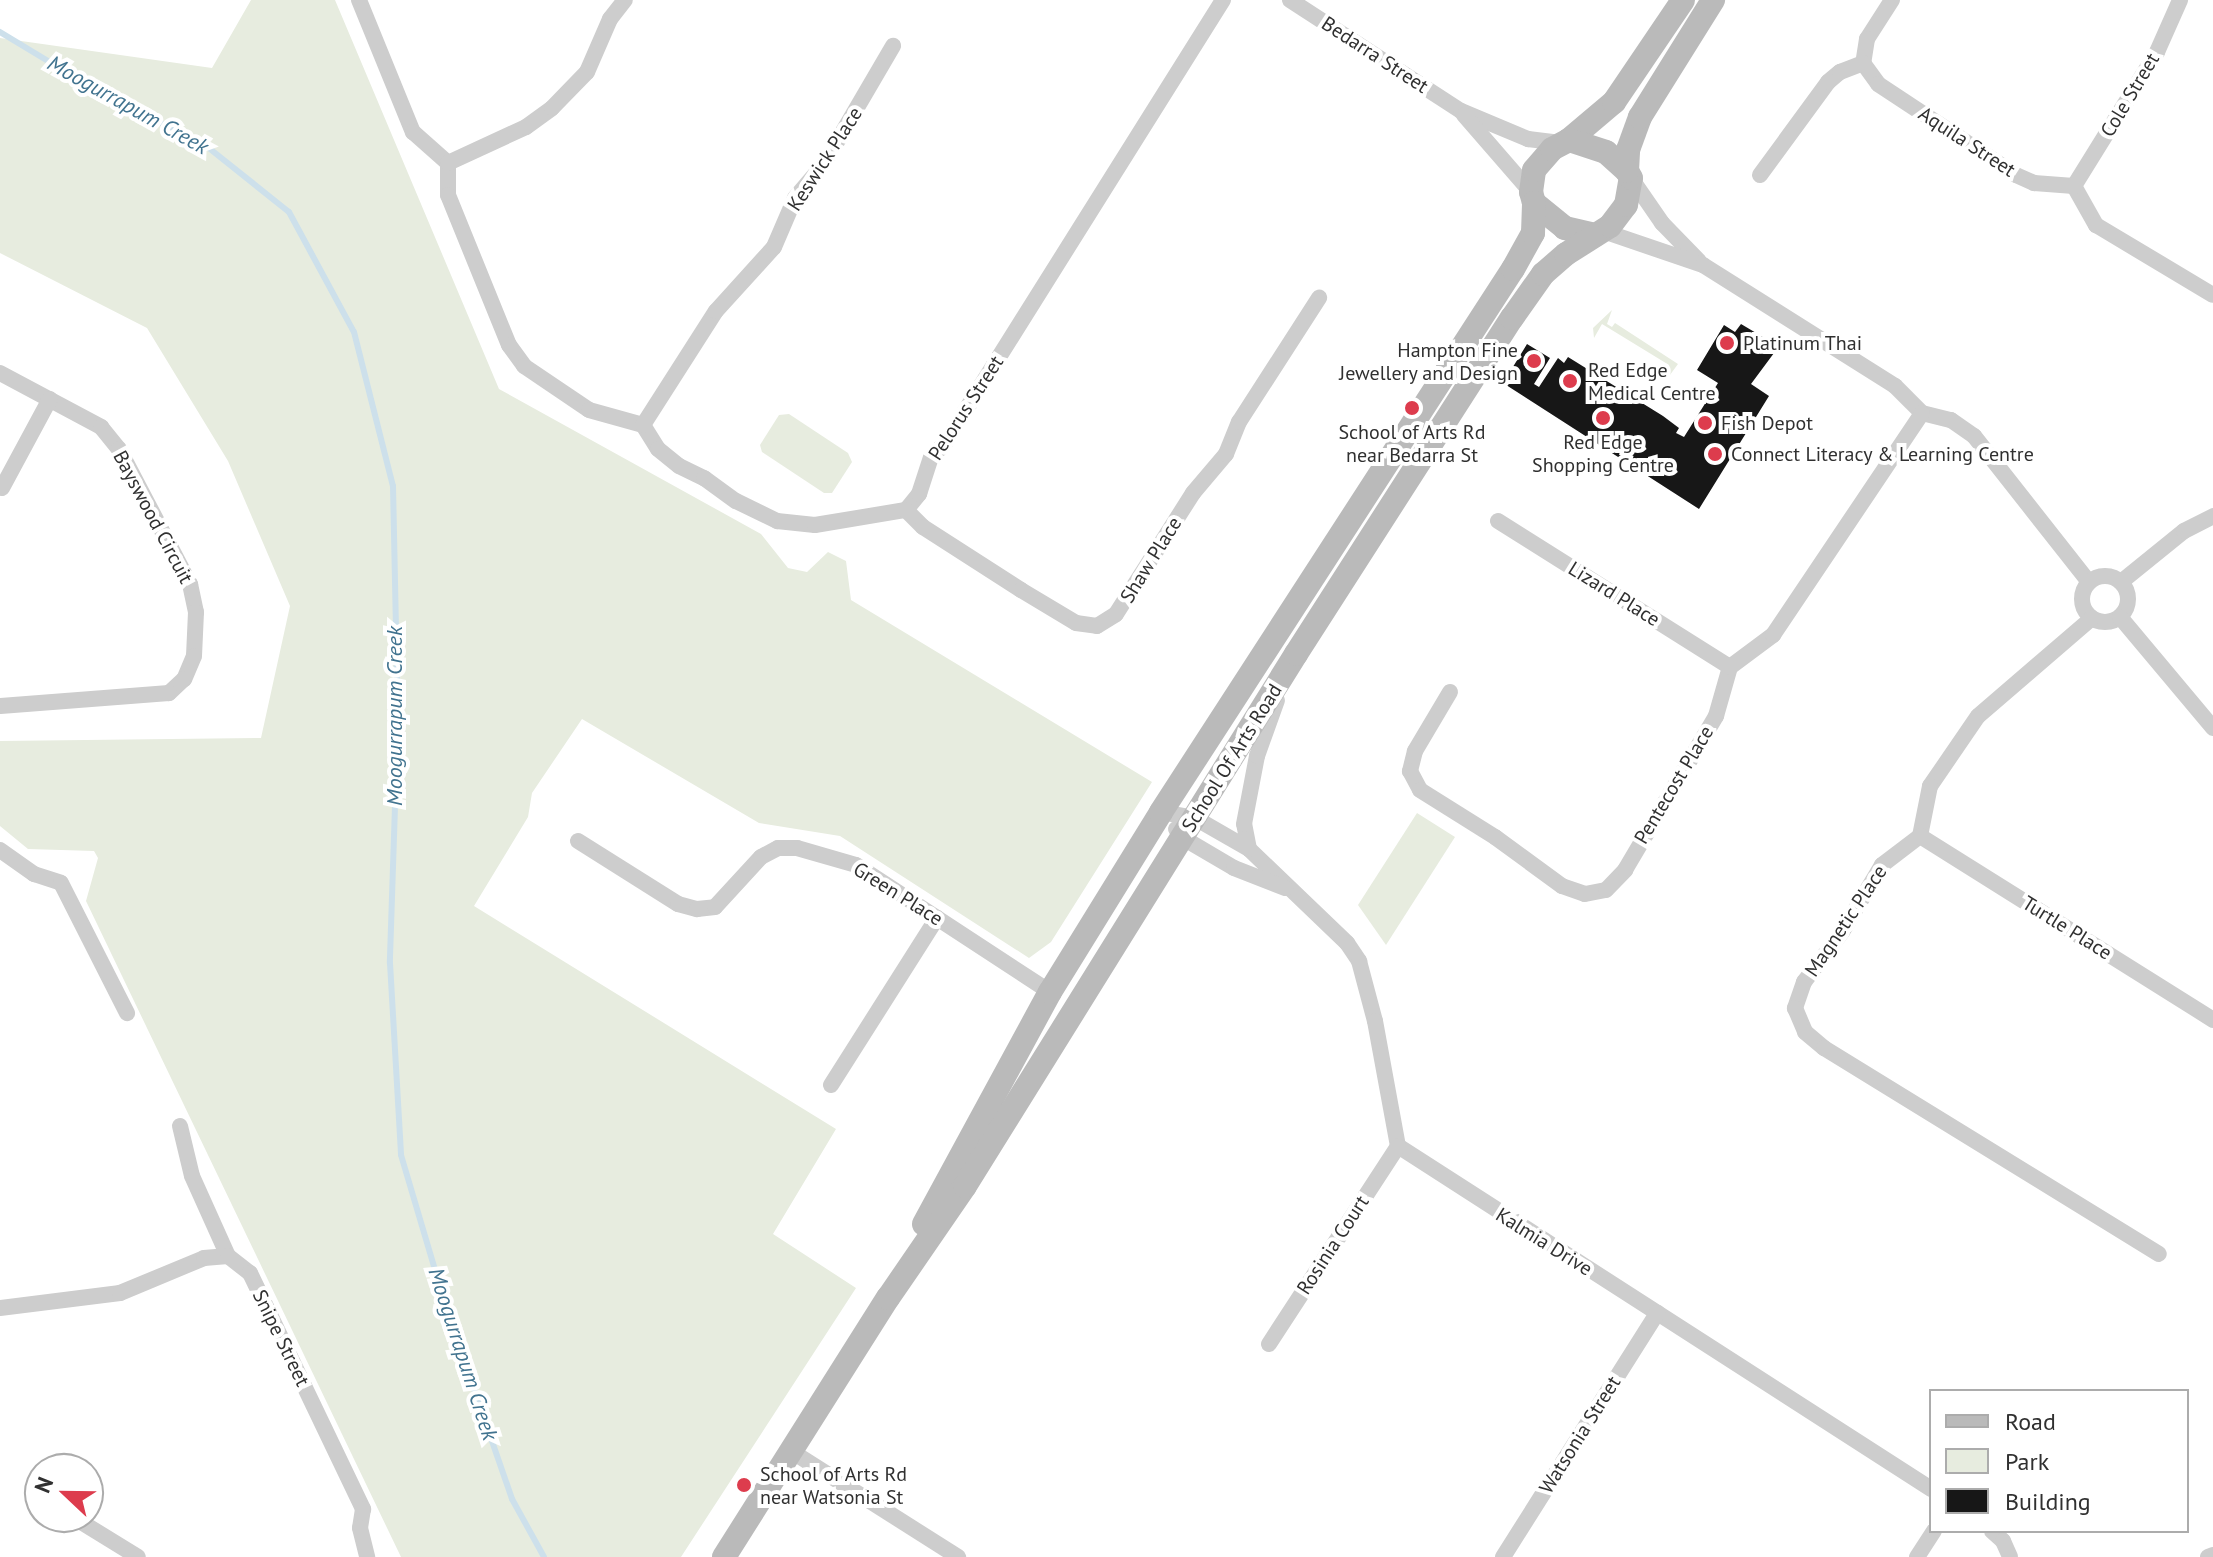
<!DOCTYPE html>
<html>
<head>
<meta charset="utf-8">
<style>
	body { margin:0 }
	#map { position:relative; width:2213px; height:1557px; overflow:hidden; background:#fff; font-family:"PT Sans",sans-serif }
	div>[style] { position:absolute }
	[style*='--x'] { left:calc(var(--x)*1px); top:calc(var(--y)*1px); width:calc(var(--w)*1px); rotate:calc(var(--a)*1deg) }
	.green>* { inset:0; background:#e7ecdf }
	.stream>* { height:6px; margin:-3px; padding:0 3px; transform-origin:3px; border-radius:3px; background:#cde0eb }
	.building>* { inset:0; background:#171717 }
	.street>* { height:16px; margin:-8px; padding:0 8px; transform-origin:8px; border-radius:8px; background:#cdcdcd }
	.street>.ring { margin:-8px; padding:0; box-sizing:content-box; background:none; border:16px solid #cdcdcd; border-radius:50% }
	.secondary>* { height:24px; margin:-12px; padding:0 12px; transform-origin:12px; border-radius:12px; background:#bababa }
	.dots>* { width:22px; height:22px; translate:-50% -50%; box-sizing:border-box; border:4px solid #fff; border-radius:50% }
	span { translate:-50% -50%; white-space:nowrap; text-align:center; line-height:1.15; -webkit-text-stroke:8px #fff; paint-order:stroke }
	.street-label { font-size:20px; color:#303030 }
	.poi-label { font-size:20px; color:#303030 }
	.left { translate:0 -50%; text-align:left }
	.right { translate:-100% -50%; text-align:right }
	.water-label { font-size:22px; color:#41738f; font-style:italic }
	.legend { position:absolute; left:1929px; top:1389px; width:260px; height:144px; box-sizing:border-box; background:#fff; border:2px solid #acacac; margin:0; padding:10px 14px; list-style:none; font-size:24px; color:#303030 }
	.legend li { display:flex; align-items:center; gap:16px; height:40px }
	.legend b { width:40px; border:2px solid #acacac }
	.north { position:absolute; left:24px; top:1453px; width:80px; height:80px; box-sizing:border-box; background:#fff; border:2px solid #acacac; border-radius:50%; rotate:292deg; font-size:22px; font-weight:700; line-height:32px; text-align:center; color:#303030 }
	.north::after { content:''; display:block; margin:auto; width:28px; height:36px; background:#dd3c4d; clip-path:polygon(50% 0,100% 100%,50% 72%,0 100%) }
</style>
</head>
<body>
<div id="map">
	<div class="green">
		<i style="clip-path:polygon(251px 0,335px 0,499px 389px,761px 534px,788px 568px,807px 572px,828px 552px,846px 561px,851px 600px,1152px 782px,1051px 942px,1029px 958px,840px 836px,759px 823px,582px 719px,532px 793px,528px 817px,474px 906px,836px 1129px,773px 1234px,856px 1288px,681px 1557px,401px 1557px,86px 901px,98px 858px,94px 851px,28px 849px,0 826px,0 741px,261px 738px,290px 606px,228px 461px,147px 328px,0 253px,0 38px,212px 68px)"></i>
		<i style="clip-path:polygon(1612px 310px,1607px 324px,1612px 327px,1615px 323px,1678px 364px,1667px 379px,1662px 377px,1669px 365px,1602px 324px,1594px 338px,1593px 328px)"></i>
		<i style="clip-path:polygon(789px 414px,848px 453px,852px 462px,832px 493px,824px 493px,762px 452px,760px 445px,779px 415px)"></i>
		<i style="clip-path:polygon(1417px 813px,1455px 837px,1386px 945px,1358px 905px)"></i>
	</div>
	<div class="stream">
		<i style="--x:0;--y:32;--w:118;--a:31.1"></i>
		<i style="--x:101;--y:93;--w:116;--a:26.6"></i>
		<i style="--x:205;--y:145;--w:107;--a:38.6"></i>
		<i style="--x:289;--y:212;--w:136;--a:61.6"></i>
		<i style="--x:354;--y:332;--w:159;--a:75.8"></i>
		<i style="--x:393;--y:486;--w:230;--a:88.8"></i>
		<i style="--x:398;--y:716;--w:247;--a:91.9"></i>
		<i style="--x:390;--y:963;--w:192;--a:86.7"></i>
		<i style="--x:401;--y:1155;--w:166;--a:73.5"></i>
		<i style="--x:448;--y:1314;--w:196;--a:70.9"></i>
		<i style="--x:512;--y:1499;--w:66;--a:61.1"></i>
	</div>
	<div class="building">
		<i style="clip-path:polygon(1741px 324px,1773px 343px,1769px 349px,1774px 353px,1751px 384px,1769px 396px,1699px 509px,1503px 383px,1527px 344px,1550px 358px,1534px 384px,1539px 387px,1558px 358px,1564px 363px,1568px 357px,1663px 416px,1679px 428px,1676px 433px,1684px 437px,1718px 383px,1697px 370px,1724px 325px,1735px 332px)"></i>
	</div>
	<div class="street">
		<i style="--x:359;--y:0;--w:143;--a:67.8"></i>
		<i style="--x:413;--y:132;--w:47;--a:41.5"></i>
		<i style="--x:448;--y:163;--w:32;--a:90"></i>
		<i style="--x:448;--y:195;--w:162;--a:67.9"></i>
		<i style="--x:509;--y:345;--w:26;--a:54"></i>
		<i style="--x:524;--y:366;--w:78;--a:34.1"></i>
		<i style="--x:589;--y:410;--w:56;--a:15.5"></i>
		<i style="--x:643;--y:425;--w:28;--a:58"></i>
		<i style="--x:658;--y:449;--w:27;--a:39"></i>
		<i style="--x:679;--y:466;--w:28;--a:26"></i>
		<i style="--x:704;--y:478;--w:39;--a:36"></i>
		<i style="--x:736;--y:501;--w:46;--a:26"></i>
		<i style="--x:777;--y:521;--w:38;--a:6"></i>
		<i style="--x:815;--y:525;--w:92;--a:-9.4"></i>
		<i style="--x:906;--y:510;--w:21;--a:-51"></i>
		<i style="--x:919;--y:494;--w:38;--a:-72"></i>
		<i style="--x:931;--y:458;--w:21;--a:-47"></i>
		<i style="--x:945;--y:443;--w:523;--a:-57.89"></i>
		<i style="--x:1290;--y:0;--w:204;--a:33"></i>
		<i style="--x:1461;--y:111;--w:73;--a:22.7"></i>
		<i style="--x:1528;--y:139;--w:35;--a:7"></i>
		<i style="--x:1892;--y:0;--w:46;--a:122.7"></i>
		<i style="--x:1867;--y:39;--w:24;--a:99"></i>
		<i style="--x:1863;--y:63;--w:26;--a:54"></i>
		<i style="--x:1878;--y:84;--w:165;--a:33.4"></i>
		<i style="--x:2016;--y:175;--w:20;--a:24"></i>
		<i style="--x:2034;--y:183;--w:40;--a:4.3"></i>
		<i style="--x:2074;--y:186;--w:45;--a:60.6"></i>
		<i style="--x:2096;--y:225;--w:136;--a:30.9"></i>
		<i style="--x:1464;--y:115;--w:102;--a:49"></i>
		<i style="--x:448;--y:163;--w:86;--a:-24.8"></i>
		<i style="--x:526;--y:127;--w:32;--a:-36"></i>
		<i style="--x:552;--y:108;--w:50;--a:-45.8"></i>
		<i style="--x:587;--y:72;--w:58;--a:-66.5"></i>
		<i style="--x:610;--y:19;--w:24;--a:-52"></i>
		<i style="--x:1760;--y:175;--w:115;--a:-53.8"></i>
		<i style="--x:1828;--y:82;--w:16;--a:-40"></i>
		<i style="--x:1840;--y:72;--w:25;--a:-21"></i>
		<i style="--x:1631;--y:178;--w:55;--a:55.4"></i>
		<i style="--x:1662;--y:223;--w:53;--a:45.8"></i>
		<i style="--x:2074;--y:186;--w:158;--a:-58.2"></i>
		<i style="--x:2157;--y:52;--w:57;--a:-66.1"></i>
		<i style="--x:1603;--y:231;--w:106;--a:18.8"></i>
		<i style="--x:1703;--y:265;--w:227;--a:32.2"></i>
		<i style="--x:1895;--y:386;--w:38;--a:45"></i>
		<i style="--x:1922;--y:413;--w:30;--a:14"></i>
		<i style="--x:1951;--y:420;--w:28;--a:35"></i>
		<i style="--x:1974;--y:436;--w:186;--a:51.8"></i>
		<i style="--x:0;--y:373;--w:115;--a:28.1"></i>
		<i style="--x:101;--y:427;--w:28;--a:51"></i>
		<i style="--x:119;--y:449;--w:153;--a:62.3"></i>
		<i style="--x:190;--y:584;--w:29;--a:78"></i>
		<i style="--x:196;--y:612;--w:44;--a:92.6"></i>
		<i style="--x:194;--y:656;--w:25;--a:113"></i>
		<i style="--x:184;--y:679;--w:21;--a:137"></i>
		<i style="--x:169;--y:693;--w:169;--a:175.6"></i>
		<i style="--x:643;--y:425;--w:135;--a:-57.4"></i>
		<i style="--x:716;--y:311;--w:86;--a:-47.8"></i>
		<i style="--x:774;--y:247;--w:53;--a:-66.8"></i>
		<i style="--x:795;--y:198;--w:45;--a:-49.5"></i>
		<i style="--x:824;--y:164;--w:137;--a:-59.7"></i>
		<i style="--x:2;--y:488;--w:101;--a:-61.7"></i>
		<i style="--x:906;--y:510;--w:24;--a:45"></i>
		<i style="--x:923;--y:527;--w:117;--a:32.7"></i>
		<i style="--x:1021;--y:590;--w:64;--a:31"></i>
		<i style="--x:1076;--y:623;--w:21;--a:8"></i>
		<i style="--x:1097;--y:626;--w:22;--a:-32"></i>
		<i style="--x:1116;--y:614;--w:143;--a:-57.5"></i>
		<i style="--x:1193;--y:493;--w:51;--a:-49.8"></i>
		<i style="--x:1226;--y:454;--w:35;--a:-68"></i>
		<i style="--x:1239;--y:422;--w:148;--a:-57.2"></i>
		<i style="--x:1498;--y:521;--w:274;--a:32.2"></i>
		<i class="ring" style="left:2082px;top:576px;width:30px;height:30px"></i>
		<i style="--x:2121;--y:582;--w:81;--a:-39"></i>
		<i style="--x:2184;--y:531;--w:33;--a:-27"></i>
		<i style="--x:2120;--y:617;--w:145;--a:50"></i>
		<i style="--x:2092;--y:618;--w:150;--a:139.3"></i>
		<i style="--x:1978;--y:716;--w:85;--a:124.4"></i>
		<i style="--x:1930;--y:786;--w:51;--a:101.3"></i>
		<i style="--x:1920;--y:836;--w:48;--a:142.7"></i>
		<i style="--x:1882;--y:865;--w:78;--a:120.8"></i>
		<i style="--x:1842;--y:932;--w:63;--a:127.2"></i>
		<i style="--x:1804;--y:982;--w:28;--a:109"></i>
		<i style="--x:1795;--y:1008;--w:26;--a:67"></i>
		<i style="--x:1805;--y:1032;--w:25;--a:40"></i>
		<i style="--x:1824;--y:1048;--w:393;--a:31.6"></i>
		<i style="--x:1450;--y:692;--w:69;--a:120.7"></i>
		<i style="--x:1415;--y:751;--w:21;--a:104"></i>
		<i style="--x:1410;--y:771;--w:21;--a:62"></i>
		<i style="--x:1420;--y:790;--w:89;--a:32.1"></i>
		<i style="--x:1495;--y:837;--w:83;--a:36.2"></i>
		<i style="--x:1562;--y:886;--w:24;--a:19"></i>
		<i style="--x:1585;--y:894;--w:21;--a:-11"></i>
		<i style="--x:1606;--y:890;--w:28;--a:-46"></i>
		<i style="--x:1625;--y:870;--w:179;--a:-59.4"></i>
		<i style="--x:1716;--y:716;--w:51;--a:-74.1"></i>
		<i style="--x:1730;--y:667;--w:54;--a:-36.7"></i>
		<i style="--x:1773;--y:635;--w:267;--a:-56.1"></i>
		<i style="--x:1161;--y:812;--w:35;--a:10"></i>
		<i style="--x:1195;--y:818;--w:62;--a:29.9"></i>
		<i style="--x:1249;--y:849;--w:136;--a:43.8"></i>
		<i style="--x:1347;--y:943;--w:22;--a:56"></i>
		<i style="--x:1359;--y:961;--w:62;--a:75.1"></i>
		<i style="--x:1375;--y:1021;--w:127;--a:79.6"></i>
		<i style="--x:1398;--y:1146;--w:634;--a:32.76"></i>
		<i style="--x:1176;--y:829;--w:11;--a:52"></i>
		<i style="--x:1183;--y:838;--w:59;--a:30.5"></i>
		<i style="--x:1234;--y:868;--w:55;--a:21.4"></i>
		<i style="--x:1920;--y:836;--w:346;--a:32.1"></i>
		<i style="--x:578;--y:841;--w:118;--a:32.2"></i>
		<i style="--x:678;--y:904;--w:20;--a:15"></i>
		<i style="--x:697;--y:909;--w:18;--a:-6"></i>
		<i style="--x:715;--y:907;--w:68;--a:-47.4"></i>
		<i style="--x:761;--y:857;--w:19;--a:-28"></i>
		<i style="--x:778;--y:848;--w:19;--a:0"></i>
		<i style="--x:797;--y:848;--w:61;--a:16.1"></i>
		<i style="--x:856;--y:865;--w:232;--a:33.2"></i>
		<i style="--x:1249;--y:849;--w:25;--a:-101"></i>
		<i style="--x:1244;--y:824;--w:69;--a:-79.2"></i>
		<i style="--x:1257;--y:756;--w:59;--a:-70.3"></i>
		<i style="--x:0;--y:850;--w:42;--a:35.2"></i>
		<i style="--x:34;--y:874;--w:28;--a:18"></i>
		<i style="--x:61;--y:883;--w:146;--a:63.1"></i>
		<i style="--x:831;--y:1085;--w:198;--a:-57.6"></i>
		<i style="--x:180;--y:1126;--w:51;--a:76.5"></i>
		<i style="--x:192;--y:1176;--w:88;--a:65.8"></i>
		<i style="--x:0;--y:1308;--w:121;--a:-7.1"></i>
		<i style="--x:120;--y:1293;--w:91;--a:-22.6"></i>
		<i style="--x:204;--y:1258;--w:24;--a:-5"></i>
		<i style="--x:228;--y:1256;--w:28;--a:38"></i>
		<i style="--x:250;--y:1273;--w:262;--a:64.4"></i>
		<i style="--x:363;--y:1509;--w:19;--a:99"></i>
		<i style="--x:360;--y:1528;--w:30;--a:76"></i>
		<i style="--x:1269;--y:1344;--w:236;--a:-56.9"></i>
		<i style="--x:791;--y:1451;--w:198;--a:32.4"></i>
		<i style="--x:73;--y:1517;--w:76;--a:31.6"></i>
		<i style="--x:1992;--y:1531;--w:15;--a:42"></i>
		<i style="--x:2003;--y:1541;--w:17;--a:66"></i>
		<i style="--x:1503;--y:1557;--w:289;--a:-57.7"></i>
		<i style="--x:1917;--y:1557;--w:31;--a:-57"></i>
		<i style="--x:2208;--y:1557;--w:5;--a:-22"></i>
	</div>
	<div class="secondary">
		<i style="--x:1627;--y:171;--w:21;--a:-87"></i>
		<i style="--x:1628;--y:150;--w:35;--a:-70"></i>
		<i style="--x:1640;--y:117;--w:138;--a:-58"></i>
		<i style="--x:1595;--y:235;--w:31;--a:-167"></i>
		<i style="--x:1565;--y:228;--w:40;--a:-141"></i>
		<i style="--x:1534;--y:203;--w:11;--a:-105"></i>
		<i style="--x:1531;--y:192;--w:22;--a:-82"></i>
		<i style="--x:1534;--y:170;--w:28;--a:-49"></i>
		<i style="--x:1552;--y:149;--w:19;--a:-28"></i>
		<i style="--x:1569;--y:140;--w:59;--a:-40.2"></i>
		<i style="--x:1614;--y:102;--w:123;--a:-55.9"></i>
		<i style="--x:924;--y:1224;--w:264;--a:-61.5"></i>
		<i style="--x:1050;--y:992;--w:211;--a:-58.3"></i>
		<i style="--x:1161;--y:812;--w:647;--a:-57.05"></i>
		<i style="--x:1513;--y:269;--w:41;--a:-60.9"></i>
		<i style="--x:1533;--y:233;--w:30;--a:-88"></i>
		<i style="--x:724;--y:1557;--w:307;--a:-57.7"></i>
		<i style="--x:888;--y:1298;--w:136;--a:-55.5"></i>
		<i style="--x:965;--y:1186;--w:627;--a:-58.11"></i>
		<i style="--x:1296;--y:654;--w:399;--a:-57.3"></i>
		<i style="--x:1512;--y:318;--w:54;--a:-54.8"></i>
		<i style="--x:1543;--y:274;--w:30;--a:-41"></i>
		<i style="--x:1566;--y:254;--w:52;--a:-32.5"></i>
		<i style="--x:1610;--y:226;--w:26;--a:-53"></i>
		<i style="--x:1626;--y:205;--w:27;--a:-80"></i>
		<i style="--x:1631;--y:178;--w:8;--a:-120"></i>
		<i style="--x:1627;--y:171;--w:28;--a:-138"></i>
		<i style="--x:1606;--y:152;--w:39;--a:-162"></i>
	</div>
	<div class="dots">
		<i style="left:1727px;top:343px;background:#dd3c4d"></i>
		<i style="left:1534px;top:361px;background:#dd3c4d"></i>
		<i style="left:1570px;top:381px;background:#dd3c4d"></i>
		<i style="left:1412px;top:408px;background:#dd3c4d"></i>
		<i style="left:1603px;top:418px;background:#dd3c4d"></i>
		<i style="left:1705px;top:423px;background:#dd3c4d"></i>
		<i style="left:1715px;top:454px;background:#dd3c4d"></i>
		<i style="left:744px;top:1485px;background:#dd3c4d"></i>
	</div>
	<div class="street-label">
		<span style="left:1375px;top:55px;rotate:33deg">Bedarra Street</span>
		<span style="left:2130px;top:95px;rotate:-59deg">Cole Street</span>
		<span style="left:1967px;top:142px;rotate:33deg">Aquila Street</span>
		<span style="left:825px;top:159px;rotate:-57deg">Keswick Place</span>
		<span style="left:966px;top:408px;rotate:-57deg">Pelorus Street</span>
		<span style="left:153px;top:517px;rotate:62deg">Bayswood Circuit</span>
		<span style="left:1151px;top:560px;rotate:-58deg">Shaw Place</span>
		<span style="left:1614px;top:594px;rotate:32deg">Lizard Place</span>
		<span style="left:1232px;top:758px;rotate:-58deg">School Of Arts Road</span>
		<span style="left:1674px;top:785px;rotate:-59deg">Pentecost Place</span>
		<span style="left:898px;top:894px;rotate:32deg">Green Place</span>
		<span style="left:1846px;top:921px;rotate:-56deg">Magnetic Place</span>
		<span style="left:2067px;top:928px;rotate:32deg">Turtle Place</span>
		<span style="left:1544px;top:1242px;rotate:32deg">Kalmia Drive</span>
		<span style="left:1333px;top:1245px;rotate:-57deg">Rosinia Court</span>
		<span style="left:281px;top:1338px;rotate:64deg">Snipe Street</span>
		<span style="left:1580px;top:1435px;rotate:-58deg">Watsonia Street</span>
	</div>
	<div class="poi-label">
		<span class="left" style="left:1743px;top:343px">Platinum Thai</span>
		<span class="right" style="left:1518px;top:362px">Hampton Fine<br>Jewellery and Design</span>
		<span class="left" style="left:1588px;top:382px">Red Edge<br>Medical Centre</span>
		<span class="left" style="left:1721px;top:423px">Fish Depot</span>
		<span style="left:1412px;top:444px">School of Arts Rd<br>near Bedarra St</span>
		<span style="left:1603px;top:454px">Red Edge<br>Shopping Centre</span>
		<span class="left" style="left:1731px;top:454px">Connect Literacy &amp; Learning Centre</span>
		<span class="left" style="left:760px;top:1486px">School of Arts Rd<br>near Watsonia St</span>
	</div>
	<div class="water-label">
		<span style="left:128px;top:105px;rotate:29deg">Moogurrapum Creek</span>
		<span style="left:395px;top:716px;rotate:-90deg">Moogurrapum Creek</span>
		<span style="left:463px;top:1354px;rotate:72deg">Moogurrapum Creek</span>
	</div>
	<ul class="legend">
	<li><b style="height:10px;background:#bababa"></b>Road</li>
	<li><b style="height:22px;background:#e7ecdf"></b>Park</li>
	<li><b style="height:22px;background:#171717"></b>Building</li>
	</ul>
	<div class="north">N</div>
</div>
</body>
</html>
